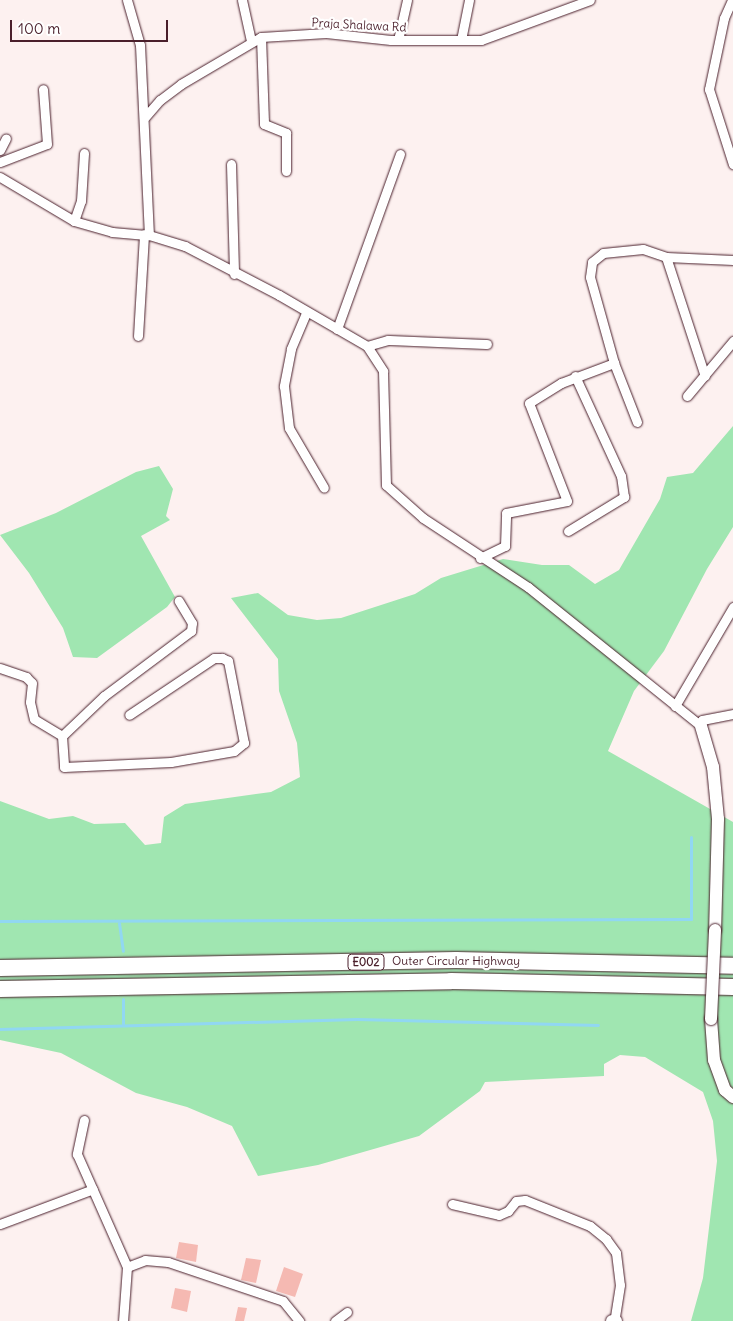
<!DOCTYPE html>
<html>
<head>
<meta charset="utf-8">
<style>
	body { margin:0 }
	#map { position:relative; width:733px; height:1321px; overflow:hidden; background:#fdf1f0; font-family:Delius,sans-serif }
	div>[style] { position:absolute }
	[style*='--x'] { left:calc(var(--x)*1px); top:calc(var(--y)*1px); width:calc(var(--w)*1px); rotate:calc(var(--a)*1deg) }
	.green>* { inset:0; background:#a0e6b1 }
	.stream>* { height:3px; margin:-1.5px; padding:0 1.5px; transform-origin:1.5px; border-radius:1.5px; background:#91d7f2 }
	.building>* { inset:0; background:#f5b9b2 }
	.roads { filter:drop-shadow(0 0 1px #4a1f2b) drop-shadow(0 0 1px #4a1f2b) }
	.street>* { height:9px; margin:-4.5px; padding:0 4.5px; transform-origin:4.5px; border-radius:4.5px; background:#fff }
	.secondary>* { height:12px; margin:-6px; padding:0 6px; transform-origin:6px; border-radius:6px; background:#fff }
	.highway>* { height:16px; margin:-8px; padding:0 8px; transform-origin:8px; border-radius:8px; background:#fff }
	.bridges { filter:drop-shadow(0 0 1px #4a1f2b) drop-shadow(0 0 1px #4a1f2b) }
	.secondary-bridge>* { height:12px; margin:-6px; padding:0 6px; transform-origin:6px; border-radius:6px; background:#fff }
	span { translate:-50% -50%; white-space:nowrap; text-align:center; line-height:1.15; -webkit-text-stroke:4.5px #fff; paint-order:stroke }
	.shield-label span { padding:1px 4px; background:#fff; border:1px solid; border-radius:4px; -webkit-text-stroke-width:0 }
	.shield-label { font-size:11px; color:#4a1f2b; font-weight:700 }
	.street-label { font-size:12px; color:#4a1f2b }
	.scale { position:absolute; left:10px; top:20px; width:158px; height:22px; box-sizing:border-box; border:2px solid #4a1f2b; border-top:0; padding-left:6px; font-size:15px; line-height:18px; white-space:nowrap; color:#4a1f2b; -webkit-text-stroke:4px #fff; paint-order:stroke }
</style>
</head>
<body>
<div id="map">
	<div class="green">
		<i style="clip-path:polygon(733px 426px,733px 527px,707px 569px,664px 651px,634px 691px,608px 751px,733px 822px,733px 1321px,691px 1321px,703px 1278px,717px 1161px,713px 1121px,703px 1092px,645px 1057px,620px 1055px,604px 1064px,604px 1076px,485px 1082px,480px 1091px,419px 1136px,318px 1165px,258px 1176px,232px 1126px,187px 1107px,136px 1093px,61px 1053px,0 1040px,0 801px,49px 819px,73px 816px,94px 824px,125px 823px,145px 845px,161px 843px,164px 817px,185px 804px,271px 792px,300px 777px,297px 743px,279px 691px,278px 659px,231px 598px,258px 593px,288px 615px,317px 620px,341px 618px,415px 594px,441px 578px,503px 559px,542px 565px,569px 565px,595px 584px,619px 570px,660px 499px,667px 477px,693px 473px)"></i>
		<i style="clip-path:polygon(159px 466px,173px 489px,166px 516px,170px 520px,141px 536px,175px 597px,167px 607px,97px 658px,73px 657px,63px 628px,29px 573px,0 535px,56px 513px,136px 472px)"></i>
	</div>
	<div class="stream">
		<i style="--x:0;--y:921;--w:691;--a:-0.17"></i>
		<i style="--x:691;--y:919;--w:82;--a:-90"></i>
		<i style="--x:119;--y:923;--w:28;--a:82"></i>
		<i style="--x:123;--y:1024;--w:25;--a:-90"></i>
		<i style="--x:0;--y:1029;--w:357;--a:-1.6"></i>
		<i style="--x:357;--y:1019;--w:241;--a:1.4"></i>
	</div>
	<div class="building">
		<i style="clip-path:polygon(179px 1242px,198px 1245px,196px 1262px,176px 1258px)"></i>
		<i style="clip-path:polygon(246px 1258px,261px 1260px,256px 1283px,241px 1280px)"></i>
		<i style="clip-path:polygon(284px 1267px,303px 1274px,295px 1297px,276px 1291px)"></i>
		<i style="clip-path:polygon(175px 1288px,191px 1291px,187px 1312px,171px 1308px)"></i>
		<i style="clip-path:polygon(238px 1307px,247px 1308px,244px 1321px,235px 1321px)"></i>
	</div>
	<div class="roads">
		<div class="street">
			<i style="--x:127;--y:0;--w:47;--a:73.9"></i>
			<i style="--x:140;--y:45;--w:190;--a:87.3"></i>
			<i style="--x:242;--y:0;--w:42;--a:77.6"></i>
			<i style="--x:732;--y:0;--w:20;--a:114"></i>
			<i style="--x:724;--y:18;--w:73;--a:101.9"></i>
			<i style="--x:709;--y:89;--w:79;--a:72.3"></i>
			<i style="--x:261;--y:37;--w:87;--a:88"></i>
			<i style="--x:264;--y:124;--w:24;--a:22"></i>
			<i style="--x:286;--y:133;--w:38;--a:90"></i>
			<i style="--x:398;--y:40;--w:41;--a:-77.3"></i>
			<i style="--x:461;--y:40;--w:41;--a:-78.7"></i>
			<i style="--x:145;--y:117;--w:23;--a:-49"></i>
			<i style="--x:160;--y:100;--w:26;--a:-37"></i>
			<i style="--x:181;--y:84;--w:93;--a:-30.4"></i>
			<i style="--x:261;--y:37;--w:65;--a:-3.5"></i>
			<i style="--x:326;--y:33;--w:65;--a:6.1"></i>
			<i style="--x:391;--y:40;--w:90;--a:0"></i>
			<i style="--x:481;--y:40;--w:116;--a:-20.2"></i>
			<i style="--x:0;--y:150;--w:13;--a:-63"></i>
			<i style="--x:0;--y:162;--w:50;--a:-21"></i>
			<i style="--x:47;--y:144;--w:55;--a:-94.2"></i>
			<i style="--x:231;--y:164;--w:110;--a:88.4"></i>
			<i style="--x:0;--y:177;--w:86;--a:30.7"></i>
			<i style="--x:74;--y:221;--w:40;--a:16"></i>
			<i style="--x:112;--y:232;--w:37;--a:5"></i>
			<i style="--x:149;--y:235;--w:38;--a:17"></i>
			<i style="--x:185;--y:246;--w:106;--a:27.5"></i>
			<i style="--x:279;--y:295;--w:102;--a:30.1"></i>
			<i style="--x:367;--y:346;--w:30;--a:57"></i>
			<i style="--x:383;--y:371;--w:114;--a:88.5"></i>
			<i style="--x:386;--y:485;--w:50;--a:41.7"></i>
			<i style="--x:423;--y:518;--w:126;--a:33.3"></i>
			<i style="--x:528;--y:587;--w:222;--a:38.8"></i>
			<i style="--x:701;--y:726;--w:6;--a:-81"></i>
			<i style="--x:702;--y:720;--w:32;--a:-11"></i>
			<i style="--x:74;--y:221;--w:21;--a:-71"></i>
			<i style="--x:81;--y:201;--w:48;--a:-86.4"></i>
			<i style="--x:666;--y:257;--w:125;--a:71.9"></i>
			<i style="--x:306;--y:313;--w:39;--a:113"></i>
			<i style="--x:291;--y:349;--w:38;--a:101"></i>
			<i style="--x:284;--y:386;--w:42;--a:83.2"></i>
			<i style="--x:289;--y:428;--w:69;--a:59.7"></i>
			<i style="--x:337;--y:329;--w:186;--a:-70.2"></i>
			<i style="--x:138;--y:336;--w:102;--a:-86.6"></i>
			<i style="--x:367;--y:346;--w:22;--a:-16"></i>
			<i style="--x:388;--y:340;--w:99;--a:2.3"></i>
			<i style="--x:687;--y:396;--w:72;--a:-50.1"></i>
			<i style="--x:637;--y:422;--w:63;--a:-111.3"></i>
			<i style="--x:614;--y:363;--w:89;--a:-105.6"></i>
			<i style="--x:590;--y:277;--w:15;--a:-82"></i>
			<i style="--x:592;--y:262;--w:14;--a:-39"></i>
			<i style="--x:603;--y:253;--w:40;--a:-5.7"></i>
			<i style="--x:643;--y:249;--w:24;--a:19"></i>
			<i style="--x:666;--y:257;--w:67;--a:2.6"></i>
			<i style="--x:568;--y:531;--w:66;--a:-31.3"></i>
			<i style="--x:624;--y:497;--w:21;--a:-98"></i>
			<i style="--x:621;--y:476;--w:110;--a:-114.7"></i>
			<i style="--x:480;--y:558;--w:28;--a:-26"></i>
			<i style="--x:505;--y:546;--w:33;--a:-88"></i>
			<i style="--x:506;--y:513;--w:62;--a:-11.1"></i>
			<i style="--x:567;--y:501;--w:105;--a:-111.2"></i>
			<i style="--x:529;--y:403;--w:38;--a:-32"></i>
			<i style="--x:561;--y:383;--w:57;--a:-20.7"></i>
			<i style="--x:0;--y:668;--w:28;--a:19"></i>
			<i style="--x:26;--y:677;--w:8;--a:45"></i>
			<i style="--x:32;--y:683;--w:19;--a:96"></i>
			<i style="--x:30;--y:702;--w:17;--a:77"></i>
			<i style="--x:34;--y:719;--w:33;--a:31"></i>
			<i style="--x:62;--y:736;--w:31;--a:86"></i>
			<i style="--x:64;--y:767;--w:107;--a:-2.7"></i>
			<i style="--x:171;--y:762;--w:64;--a:-9.9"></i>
			<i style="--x:234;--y:751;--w:13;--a:-39"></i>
			<i style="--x:244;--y:743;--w:84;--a:-101"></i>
			<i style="--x:228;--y:661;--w:7;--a:-153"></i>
			<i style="--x:222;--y:658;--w:8;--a:180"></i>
			<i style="--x:214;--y:658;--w:102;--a:146.2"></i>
			<i style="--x:675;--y:706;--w:115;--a:-59.6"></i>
			<i style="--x:62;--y:736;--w:58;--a:-43.6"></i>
			<i style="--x:104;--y:696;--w:109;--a:-36.8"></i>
			<i style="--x:191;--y:631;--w:8;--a:-83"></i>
			<i style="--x:192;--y:623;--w:26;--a:-121"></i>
			<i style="--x:84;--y:1120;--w:35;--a:102"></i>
			<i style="--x:77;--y:1154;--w:124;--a:66.1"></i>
			<i style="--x:127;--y:1267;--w:54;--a:94.2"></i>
			<i style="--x:452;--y:1204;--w:48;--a:13.2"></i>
			<i style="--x:499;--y:1215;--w:10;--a:-24"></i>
			<i style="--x:508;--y:1211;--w:13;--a:-51"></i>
			<i style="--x:516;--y:1201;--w:9;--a:-6"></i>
			<i style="--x:525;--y:1200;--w:70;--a:21.8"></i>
			<i style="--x:590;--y:1226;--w:21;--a:39"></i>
			<i style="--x:606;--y:1239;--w:17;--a:54"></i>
			<i style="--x:616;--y:1253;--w:32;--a:83"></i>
			<i style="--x:620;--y:1285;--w:36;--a:99"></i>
			<i style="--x:0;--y:1224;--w:99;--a:-20.6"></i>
			<i style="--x:127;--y:1267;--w:19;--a:-21"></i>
			<i style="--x:145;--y:1260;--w:23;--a:5"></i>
			<i style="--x:168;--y:1262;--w:121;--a:18.7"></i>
			<i style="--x:283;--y:1301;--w:26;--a:51"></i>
			<i style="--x:335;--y:1321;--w:15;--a:-37"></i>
		</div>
		<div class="secondary">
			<i style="--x:701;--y:726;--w:43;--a:73.7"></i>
			<i style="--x:713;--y:767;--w:52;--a:84.5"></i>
			<i style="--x:718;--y:819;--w:111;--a:91.5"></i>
			<i style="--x:711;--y:1019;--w:41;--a:85.8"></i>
			<i style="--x:714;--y:1060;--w:32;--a:70"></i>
			<i style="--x:725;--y:1090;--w:11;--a:41"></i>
			<i style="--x:612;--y:1321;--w:4;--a:0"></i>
		</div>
		<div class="highway">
			<i style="--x:0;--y:968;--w:456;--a:-1"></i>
			<i style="--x:456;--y:960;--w:277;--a:1.2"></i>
			<i style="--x:0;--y:989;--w:451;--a:-1"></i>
			<i style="--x:451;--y:981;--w:282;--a:1.2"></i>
		</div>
	</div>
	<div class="bridges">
		<div class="secondary-bridge">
			<i style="--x:711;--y:1019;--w:89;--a:-87.4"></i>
		</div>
	</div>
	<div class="shield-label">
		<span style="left:366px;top:962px">E002</span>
	</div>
	<div class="street-label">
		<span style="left:359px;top:25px;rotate:3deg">Praja Shalawa Rd</span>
		<span style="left:456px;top:961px">Outer Circular Highway</span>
	</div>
	<div class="scale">100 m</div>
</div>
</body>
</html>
